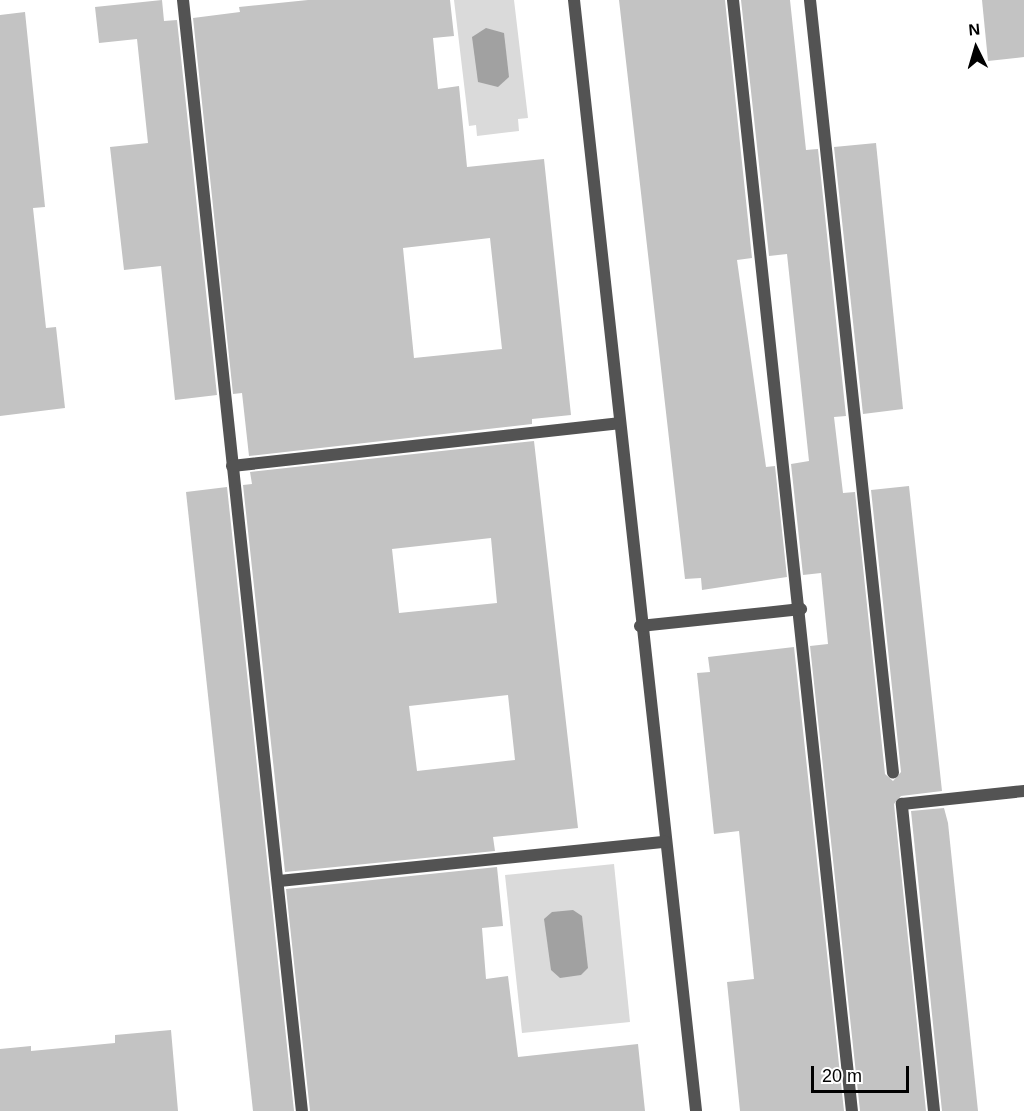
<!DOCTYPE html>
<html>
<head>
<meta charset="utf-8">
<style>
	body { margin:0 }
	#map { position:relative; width:1024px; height:1111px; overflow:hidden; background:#fff; font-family:Helvetica,sans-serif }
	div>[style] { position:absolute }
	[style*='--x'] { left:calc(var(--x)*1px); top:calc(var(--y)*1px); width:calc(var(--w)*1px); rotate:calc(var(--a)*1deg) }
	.green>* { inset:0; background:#dadada }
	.water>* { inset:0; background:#a1a1a1 }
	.building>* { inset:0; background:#c3c3c3 }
	.service>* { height:12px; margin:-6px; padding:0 6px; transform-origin:6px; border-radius:6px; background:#535353 }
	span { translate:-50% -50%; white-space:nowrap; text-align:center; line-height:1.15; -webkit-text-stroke:4.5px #fff; paint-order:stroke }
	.north { position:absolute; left:946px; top:18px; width:60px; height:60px; -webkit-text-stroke:4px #fff; paint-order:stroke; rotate:355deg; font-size:16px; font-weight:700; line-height:24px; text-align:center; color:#000 }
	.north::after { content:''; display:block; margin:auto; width:21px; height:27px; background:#000; clip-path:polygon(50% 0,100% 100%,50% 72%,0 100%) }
	.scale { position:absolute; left:811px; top:1066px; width:98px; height:27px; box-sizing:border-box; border:3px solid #000; border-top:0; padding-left:8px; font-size:18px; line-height:21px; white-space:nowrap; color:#000; -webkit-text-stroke:4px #fff; paint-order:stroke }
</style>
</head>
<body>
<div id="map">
	<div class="green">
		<i style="clip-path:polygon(454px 0,514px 0,528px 118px,518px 119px,519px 131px,477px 136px,476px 125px,469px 126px)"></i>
		<i style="clip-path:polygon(614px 864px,630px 1022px,522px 1033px,505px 875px)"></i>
	</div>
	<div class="water">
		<i style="clip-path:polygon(486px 28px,504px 33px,509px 77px,498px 87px,478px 82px,472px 37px)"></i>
		<i style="clip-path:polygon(573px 910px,582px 916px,588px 968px,581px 975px,560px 978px,551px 970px,544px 919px,552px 912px)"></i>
	</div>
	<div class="building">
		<i style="clip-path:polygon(162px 0,164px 21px,177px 20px,217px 395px,175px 400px,161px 266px,124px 270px,110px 147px,148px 143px,137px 39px,99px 43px,95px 7px)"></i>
		<i style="clip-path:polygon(evenodd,308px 0,450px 0,454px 36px,433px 38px,438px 89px,459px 86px,467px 167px,544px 159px,571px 415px,532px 419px,532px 424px,249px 456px,242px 393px,233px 394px,193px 18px,240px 12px,239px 7px,308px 0,490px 238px,502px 349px,414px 358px,403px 248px,490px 238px)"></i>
		<i style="clip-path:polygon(619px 0,725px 0,752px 258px,737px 260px,766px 467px,775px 466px,787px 577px,702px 590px,701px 578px,685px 579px)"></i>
		<i style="clip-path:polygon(741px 0,790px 0,806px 150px,818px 149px,846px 416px,834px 417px,843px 493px,855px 492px,885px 774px,893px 781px,901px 772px,871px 490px,909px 486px,942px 791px,901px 796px,894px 804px,926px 1111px,860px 1111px,810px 646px,828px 644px,821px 573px,803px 575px,791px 464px,809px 461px,787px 254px,769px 256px)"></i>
		<i style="clip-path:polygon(982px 0,1024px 0,1024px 57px,988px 61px)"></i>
		<i style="clip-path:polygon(25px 12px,45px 207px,33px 208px,46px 328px,56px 327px,65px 408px,0 416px,0 15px)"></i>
		<i style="clip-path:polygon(876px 143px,903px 409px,863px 414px,834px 147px)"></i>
		<i style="clip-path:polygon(evenodd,534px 441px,578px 828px,493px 837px,495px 851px,285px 872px,243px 485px,252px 484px,250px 472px,534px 441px,491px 538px,497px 603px,399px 613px,392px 549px,491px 538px,534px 441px,508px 695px,515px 760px,417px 771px,409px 706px,508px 695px)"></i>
		<i style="clip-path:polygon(227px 487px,294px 1111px,253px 1111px,186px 492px)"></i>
		<i style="clip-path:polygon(794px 647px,844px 1111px,740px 1111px,727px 982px,754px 979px,739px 831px,714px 834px,697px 673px,710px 672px,708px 657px)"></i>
		<i style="clip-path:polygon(944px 808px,948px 823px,978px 1111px,942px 1111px,911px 811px)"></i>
		<i style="clip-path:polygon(497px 867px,503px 926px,482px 928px,486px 979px,508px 976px,518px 1057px,638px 1044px,645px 1111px,310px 1111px,286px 889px)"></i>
		<i style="clip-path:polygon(171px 1030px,178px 1111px,0 1111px,0 1049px,31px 1046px,31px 1051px,115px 1043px,115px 1035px)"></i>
	</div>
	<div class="service">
		<i style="--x:183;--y:0;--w:1117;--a:83.89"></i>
		<i style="--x:574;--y:0;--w:1118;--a:83.73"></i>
		<i style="--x:733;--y:0;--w:1117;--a:83.89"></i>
		<i style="--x:810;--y:0;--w:777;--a:83.87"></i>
		<i style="--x:232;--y:466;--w:389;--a:-6.3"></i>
		<i style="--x:640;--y:626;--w:162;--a:-6"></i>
		<i style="--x:279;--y:881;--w:388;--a:-5.8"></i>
		<i style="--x:934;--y:1111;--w:309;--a:-96"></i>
		<i style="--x:902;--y:804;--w:123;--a:-6.1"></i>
	</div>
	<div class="north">N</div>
	<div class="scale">20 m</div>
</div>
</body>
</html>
